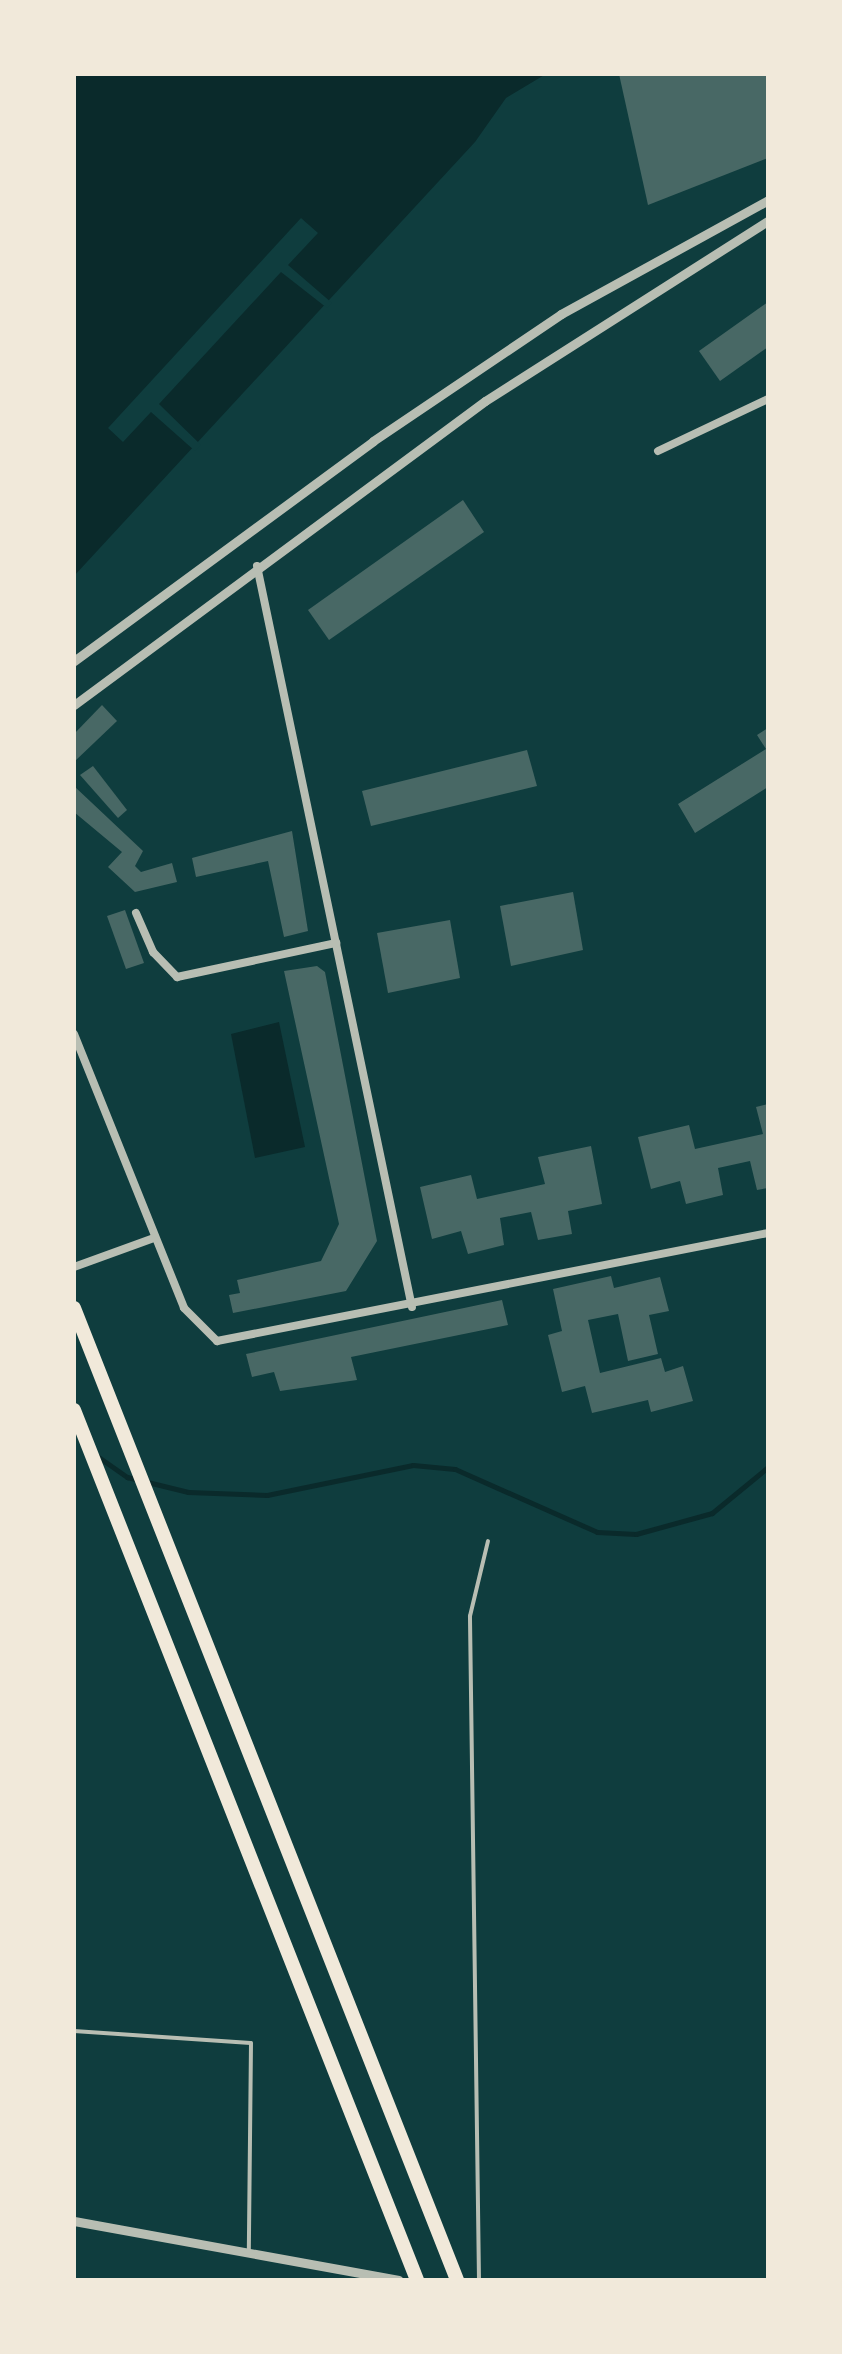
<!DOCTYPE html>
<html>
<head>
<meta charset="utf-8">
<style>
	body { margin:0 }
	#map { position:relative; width:842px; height:2354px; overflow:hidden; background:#0f3d3e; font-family:Lora,serif }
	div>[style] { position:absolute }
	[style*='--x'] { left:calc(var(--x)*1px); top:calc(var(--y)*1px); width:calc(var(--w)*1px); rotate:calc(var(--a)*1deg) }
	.water>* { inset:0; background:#0a2a2b }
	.pier>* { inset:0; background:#0f3d3e }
	.stream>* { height:5px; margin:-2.5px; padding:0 2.5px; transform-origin:2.5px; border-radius:2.5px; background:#0a2a2b }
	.building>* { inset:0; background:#486865 }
	.service>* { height:4px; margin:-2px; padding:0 2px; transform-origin:2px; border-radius:2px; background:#b8beb3 }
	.minor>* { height:8px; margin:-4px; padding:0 4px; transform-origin:4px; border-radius:4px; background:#b8beb3 }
	.tertiary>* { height:9px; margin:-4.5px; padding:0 4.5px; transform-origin:4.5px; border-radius:4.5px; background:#b8beb3 }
	.motorway>* { height:14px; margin:-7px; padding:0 7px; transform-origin:7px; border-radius:7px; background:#f1e9da }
	span { translate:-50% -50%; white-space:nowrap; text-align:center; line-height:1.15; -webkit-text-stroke:6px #f1e9da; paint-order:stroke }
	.frame { position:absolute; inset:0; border:76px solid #f1e9da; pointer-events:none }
</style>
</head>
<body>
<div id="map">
	<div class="water">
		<i style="clip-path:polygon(74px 74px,546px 74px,506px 98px,475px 142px,74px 576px)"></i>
		<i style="clip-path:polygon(279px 1022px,305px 1147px,255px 1158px,231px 1034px)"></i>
	</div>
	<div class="pier">
		<i style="clip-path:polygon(301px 218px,318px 233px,288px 265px,332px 303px,327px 308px,281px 272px,159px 404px,201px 445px,195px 451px,151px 412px,123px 442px,108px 428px)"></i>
	</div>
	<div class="stream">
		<i style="--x:97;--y:1456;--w:37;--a:35"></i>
		<i style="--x:127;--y:1477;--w:63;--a:13.8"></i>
		<i style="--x:188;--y:1492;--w:79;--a:2.2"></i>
		<i style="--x:267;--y:1495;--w:149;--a:-11.6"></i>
		<i style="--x:413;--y:1465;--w:42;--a:5.4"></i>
		<i style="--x:455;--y:1469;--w:155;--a:23.9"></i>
		<i style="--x:597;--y:1532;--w:39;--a:3"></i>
		<i style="--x:636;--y:1534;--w:79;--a:-15.4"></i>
		<i style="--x:712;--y:1513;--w:72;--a:-39.4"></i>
	</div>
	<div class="building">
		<i style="clip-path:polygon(619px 74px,768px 74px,768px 158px,648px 205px)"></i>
		<i style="clip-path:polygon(768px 302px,768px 347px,720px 381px,699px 351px)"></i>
		<i style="clip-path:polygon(463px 500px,484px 532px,329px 640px,308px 610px)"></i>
		<i style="clip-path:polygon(102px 705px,117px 721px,74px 762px,74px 734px)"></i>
		<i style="clip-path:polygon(768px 728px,768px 787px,695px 833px,678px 804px,766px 749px,757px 735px)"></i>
		<i style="clip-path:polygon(527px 750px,537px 786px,371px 826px,362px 791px)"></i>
		<i style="clip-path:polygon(93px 766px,127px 810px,118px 818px,80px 775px)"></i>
		<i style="clip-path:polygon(74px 786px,143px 851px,135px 866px,141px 872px,172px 863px,177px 882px,135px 892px,108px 867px,122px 852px,74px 812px)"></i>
		<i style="clip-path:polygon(292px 831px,308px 931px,284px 937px,268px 861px,196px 877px,192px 858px)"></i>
		<i style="clip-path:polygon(573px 892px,583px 950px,511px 966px,500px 906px)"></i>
		<i style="clip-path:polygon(125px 910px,144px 963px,126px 969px,107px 916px)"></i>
		<i style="clip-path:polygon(450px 920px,460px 978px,388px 993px,377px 933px)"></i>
		<i style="clip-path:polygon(317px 966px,325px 972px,377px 1241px,346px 1291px,233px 1313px,229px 1295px,240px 1293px,237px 1280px,321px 1261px,339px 1224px,284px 971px)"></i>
		<i style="clip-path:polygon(768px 1104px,768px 1188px,757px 1190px,750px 1161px,718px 1168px,723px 1195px,686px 1204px,680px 1181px,651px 1189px,638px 1137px,689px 1125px,695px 1149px,763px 1134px,756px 1107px)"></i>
		<i style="clip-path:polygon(591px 1146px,602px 1204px,568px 1211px,572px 1234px,538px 1240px,531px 1212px,500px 1218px,504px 1245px,468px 1254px,461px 1231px,432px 1239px,420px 1187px,471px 1175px,477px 1199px,545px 1184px,538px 1157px)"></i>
		<i style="clip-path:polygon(611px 1276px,614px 1288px,660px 1277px,669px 1311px,649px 1315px,658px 1354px,628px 1361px,618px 1314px,588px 1320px,600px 1373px,661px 1358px,665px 1372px,683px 1366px,693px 1401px,651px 1412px,648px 1400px,592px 1413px,585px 1386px,562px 1392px,548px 1335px,562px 1331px,553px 1289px)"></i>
		<i style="clip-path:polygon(502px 1300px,508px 1325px,351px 1357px,357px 1380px,280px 1391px,274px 1372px,252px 1377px,246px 1354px)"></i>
	</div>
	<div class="service">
		<i style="--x:74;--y:2031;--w:177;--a:3.9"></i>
		<i style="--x:251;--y:2043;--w:208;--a:90.6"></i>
		<i style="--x:479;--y:2280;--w:664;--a:-90.78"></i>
		<i style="--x:470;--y:1616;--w:77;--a:-76.5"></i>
	</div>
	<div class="minor">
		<i style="--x:658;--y:451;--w:122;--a:-25.3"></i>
		<i style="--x:257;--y:566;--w:757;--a:78.19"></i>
		<i style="--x:136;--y:913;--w:43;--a:66.4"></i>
		<i style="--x:153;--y:952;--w:35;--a:46"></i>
		<i style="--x:177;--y:977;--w:163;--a:-12.1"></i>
		<i style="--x:74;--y:1034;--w:295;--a:68.1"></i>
		<i style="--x:184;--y:1308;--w:47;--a:45"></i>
		<i style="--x:217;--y:1341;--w:561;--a:-11.09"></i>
		<i style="--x:74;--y:1267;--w:85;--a:-19.9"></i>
	</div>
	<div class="tertiary">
		<i style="--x:74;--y:661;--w:371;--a:-36.3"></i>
		<i style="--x:373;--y:441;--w:227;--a:-34"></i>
		<i style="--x:561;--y:314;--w:236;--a:-28.8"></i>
		<i style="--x:74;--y:705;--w:511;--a:-36.49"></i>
		<i style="--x:485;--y:401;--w:335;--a:-32.5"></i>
		<i style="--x:74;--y:2221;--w:330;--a:10.3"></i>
	</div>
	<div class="motorway">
		<i style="--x:74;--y:1308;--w:1045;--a:68.49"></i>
		<i style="--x:74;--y:1410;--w:935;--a:68.48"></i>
	</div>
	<div class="frame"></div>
</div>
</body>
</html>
